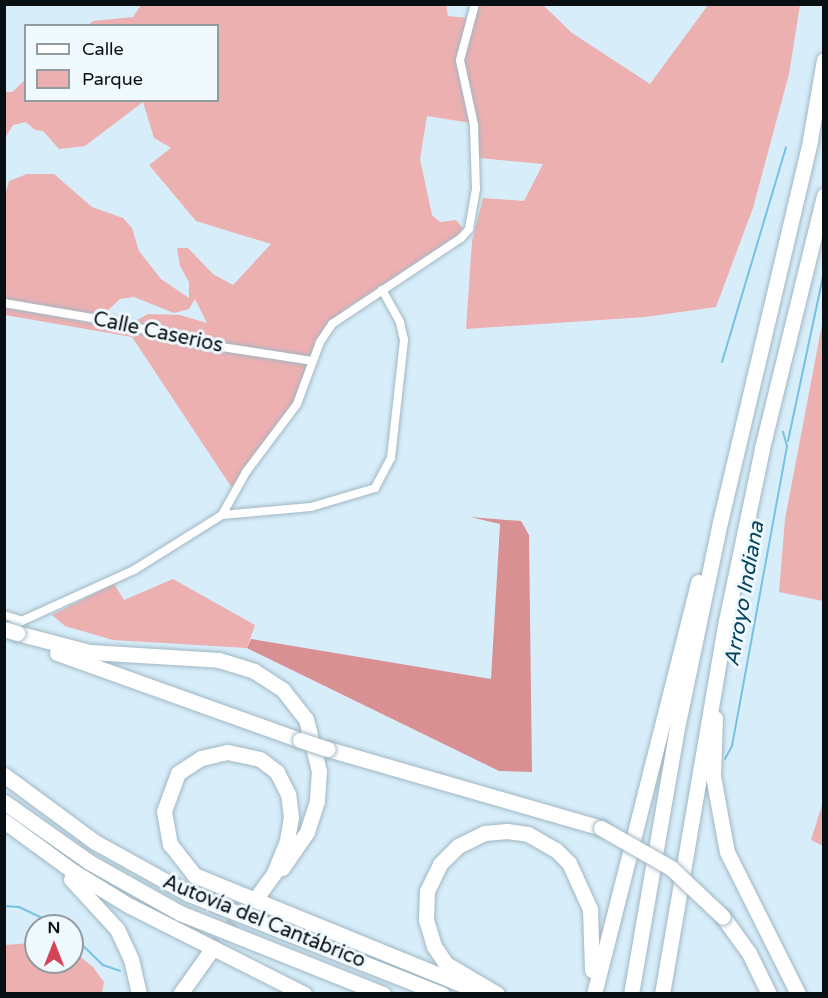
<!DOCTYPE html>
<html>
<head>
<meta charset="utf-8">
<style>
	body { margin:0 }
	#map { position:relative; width:828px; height:998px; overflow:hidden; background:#d7eefa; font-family:"Varela Round",sans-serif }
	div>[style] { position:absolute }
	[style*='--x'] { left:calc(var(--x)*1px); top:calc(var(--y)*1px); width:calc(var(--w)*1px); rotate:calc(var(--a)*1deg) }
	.green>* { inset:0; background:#edb0b1 }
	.forest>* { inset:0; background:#d99092 }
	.stream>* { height:2px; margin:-1px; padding:0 1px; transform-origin:1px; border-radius:1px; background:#77c0e4 }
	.highway-tunnel>* { height:15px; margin-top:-7.5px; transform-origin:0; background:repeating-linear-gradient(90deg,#b8cdd7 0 15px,transparent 0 23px) }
	.roads { filter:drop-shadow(0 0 2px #a1b7c3) drop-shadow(0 0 2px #a1b7c3) }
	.street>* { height:8px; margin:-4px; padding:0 4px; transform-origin:4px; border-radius:4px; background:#fff }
	.highway>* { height:15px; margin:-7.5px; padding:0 7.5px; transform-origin:7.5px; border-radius:7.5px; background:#fff }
	.bridges { filter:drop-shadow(0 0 2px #a1b7c3) drop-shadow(0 0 2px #a1b7c3) }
	.highway-bridge>* { height:15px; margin:-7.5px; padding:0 7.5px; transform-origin:7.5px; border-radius:7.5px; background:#fff }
	span { translate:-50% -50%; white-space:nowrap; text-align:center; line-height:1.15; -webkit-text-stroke:6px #eff9fe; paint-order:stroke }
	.street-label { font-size:20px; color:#070f13 }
	.water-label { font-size:21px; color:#04445d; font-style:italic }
	.frame { position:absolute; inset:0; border:6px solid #070f13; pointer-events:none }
	.legend { position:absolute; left:24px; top:24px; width:195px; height:78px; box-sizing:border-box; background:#eff9fe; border:2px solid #929ba0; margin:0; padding:8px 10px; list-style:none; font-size:18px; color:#070f13 }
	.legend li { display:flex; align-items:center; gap:12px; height:30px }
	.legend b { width:30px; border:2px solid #929ba0 }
	.north { position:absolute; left:24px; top:914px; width:60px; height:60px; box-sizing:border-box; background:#eff9fe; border:2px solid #929ba0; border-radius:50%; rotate:0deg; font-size:16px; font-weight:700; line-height:24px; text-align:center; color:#070f13 }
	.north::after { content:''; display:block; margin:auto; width:21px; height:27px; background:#d54557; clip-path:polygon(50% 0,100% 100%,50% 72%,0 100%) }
</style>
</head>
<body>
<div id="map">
	<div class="green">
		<i style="clip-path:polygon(446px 4px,448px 16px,467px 18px,456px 64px,471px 123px,427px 116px,420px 159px,432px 215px,440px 222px,456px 220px,465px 231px,344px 310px,325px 328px,311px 358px,211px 343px,138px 325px,137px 320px,148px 314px,180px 315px,207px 323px,195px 299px,189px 309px,174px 313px,134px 297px,120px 299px,101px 317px,5px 300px,5px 195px,9px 181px,27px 174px,54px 174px,92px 207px,123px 218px,132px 228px,139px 251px,161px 279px,189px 298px,189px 282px,180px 266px,177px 248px,188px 248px,213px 274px,233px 285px,271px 244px,196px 221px,149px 165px,171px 148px,154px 138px,143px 102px,85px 146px,59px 149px,43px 131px,35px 130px,26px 122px,13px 125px,5px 138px,5px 92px,12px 92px,25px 80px,26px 100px,218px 100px,218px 26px,88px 25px,93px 21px,133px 17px,141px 5px)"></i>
		<i style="clip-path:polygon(478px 5px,543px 5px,572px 33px,650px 84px,708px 5px,800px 5px,789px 74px,753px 208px,716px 307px,645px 317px,466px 329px,472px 241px,483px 198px,524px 201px,543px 164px,479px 158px,477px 117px,463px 63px)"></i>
		<i style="clip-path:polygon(4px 307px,304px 362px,308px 365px,298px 399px,232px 488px,132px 337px,5px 315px)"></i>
		<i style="clip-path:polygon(823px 319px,823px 601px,779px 592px,785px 519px)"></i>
		<i style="clip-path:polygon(173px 579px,255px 625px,247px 648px,113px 640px,65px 626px,52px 615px,114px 584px,124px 600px)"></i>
		<i style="clip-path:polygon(823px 802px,823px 846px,811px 840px)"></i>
		<i style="clip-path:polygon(36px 937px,36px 962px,72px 962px,72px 950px,93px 967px,104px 982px,102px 993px,5px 993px,5px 945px,30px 943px)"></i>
	</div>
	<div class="forest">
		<i style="clip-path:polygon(470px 517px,521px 521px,529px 535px,532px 772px,499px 771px,247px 648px,251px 639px,491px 679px,500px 524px)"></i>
	</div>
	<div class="stream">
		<i style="--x:722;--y:362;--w:224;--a:-73.4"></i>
		<i style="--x:788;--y:441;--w:174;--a:-78"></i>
		<i style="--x:725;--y:759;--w:15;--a:-62"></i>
		<i style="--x:732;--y:746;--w:305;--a:-79.6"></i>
		<i style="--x:787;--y:446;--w:15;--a:-106"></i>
		<i style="--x:4;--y:906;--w:15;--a:4"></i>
		<i style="--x:19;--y:907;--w:44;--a:25.4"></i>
		<i style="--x:72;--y:935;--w:43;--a:44.1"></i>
		<i style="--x:103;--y:965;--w:18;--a:19"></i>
	</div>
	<div class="highway-tunnel">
		<i style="--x:210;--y:952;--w:76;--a:-49.8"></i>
	</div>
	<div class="roads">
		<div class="street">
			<i style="--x:4;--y:303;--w:107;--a:9.7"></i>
			<i style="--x:109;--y:321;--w:103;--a:13.5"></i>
			<i style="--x:209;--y:345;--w:104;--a:8.8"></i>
			<i style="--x:222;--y:515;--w:49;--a:-60.8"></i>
			<i style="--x:246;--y:472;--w:85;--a:-53.1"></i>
			<i style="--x:297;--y:404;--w:66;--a:-69.6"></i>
			<i style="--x:320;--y:342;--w:22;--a:-56"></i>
			<i style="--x:332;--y:324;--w:155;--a:-33.7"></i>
			<i style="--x:461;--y:238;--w:12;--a:-48"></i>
			<i style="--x:469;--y:229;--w:41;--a:-80.1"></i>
			<i style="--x:476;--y:189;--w:64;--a:-91.8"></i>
			<i style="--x:474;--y:125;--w:66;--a:-102.2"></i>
			<i style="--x:460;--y:60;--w:58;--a:-75"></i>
			<i style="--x:4;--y:615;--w:19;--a:18"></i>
			<i style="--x:4;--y:629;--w:143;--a:-24.4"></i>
			<i style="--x:134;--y:570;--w:104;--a:-32"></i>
			<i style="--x:222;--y:515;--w:89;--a:-5.1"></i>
			<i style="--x:311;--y:507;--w:67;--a:-16.5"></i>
			<i style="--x:375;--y:488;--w:34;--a:-62"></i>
			<i style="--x:391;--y:458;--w:119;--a:-83.7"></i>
			<i style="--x:404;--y:340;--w:18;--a:-103"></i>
			<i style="--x:400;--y:322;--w:37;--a:-119"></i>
		</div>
		<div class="highway">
			<i style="--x:17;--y:633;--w:75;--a:14.6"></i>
			<i style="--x:90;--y:652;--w:129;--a:3.5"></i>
			<i style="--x:219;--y:660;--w:37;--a:17"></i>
			<i style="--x:254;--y:671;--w:35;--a:33"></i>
			<i style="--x:283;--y:690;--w:37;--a:52"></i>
			<i style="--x:306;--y:719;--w:54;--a:76"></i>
			<i style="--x:319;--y:771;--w:30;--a:94"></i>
			<i style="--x:317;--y:801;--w:33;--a:108"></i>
			<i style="--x:307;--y:832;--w:44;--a:124.8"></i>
			<i style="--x:57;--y:653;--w:258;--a:19.7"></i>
			<i style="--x:715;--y:718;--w:58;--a:92"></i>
			<i style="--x:713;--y:776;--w:77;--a:79.6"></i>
			<i style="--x:727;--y:852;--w:159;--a:63.4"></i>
			<i style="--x:328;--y:749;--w:284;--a:16.1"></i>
			<i style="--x:4;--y:775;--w:113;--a:36.4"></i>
			<i style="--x:95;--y:842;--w:107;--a:29"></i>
			<i style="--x:189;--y:894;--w:272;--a:21.6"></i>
			<i style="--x:4;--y:802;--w:104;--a:35.2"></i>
			<i style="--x:89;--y:862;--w:104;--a:29.3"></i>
			<i style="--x:180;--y:913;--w:219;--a:21.8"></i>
			<i style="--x:4;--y:821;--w:87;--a:36.1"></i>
			<i style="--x:74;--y:872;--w:66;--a:31.3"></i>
			<i style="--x:130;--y:906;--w:195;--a:26.8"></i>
			<i style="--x:71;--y:879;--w:68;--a:47.4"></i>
			<i style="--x:117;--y:929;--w:33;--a:65"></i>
			<i style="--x:131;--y:959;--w:36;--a:77"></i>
			<i style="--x:259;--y:894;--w:26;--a:-54"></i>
			<i style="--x:274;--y:873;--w:35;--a:-68"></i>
			<i style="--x:287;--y:840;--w:23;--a:-80"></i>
			<i style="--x:291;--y:817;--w:23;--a:-97"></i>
			<i style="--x:288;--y:794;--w:25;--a:-117"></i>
			<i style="--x:277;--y:772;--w:21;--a:-143"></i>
			<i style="--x:260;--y:759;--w:34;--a:-168"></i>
			<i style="--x:227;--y:752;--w:27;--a:167"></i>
			<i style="--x:201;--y:758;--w:27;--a:147"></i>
			<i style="--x:178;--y:773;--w:40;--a:110.2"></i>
			<i style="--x:164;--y:811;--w:34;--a:80"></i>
			<i style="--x:170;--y:844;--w:39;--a:52"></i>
			<i style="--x:194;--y:875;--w:315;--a:22.2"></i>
			<i style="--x:723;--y:917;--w:44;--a:54.2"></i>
			<i style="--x:749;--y:953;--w:46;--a:64"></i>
			<i style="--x:180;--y:994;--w:52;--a:-54.5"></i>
			<i style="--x:497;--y:994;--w:59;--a:-149.5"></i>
			<i style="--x:446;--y:964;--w:22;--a:-124"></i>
			<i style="--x:434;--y:946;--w:27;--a:-107"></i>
			<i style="--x:426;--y:920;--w:29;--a:-88"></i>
			<i style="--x:427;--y:891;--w:30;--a:-64"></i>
			<i style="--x:440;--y:864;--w:25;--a:-45"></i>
			<i style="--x:458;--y:846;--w:30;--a:-26"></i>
			<i style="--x:485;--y:833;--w:22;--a:-5"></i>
			<i style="--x:507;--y:831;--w:21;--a:8"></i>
			<i style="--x:528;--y:834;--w:32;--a:30"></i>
			<i style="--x:556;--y:850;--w:18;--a:45"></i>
			<i style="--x:569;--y:863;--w:51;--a:65.5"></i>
			<i style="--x:590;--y:909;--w:61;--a:88.1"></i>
			<i style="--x:594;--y:994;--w:425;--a:-75.8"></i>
			<i style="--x:631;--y:994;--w:275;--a:-80.2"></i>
			<i style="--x:678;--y:723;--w:205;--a:-78.2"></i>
			<i style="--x:720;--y:522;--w:392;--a:-76.7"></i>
			<i style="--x:810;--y:140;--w:81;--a:-80.1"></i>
			<i style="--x:662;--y:994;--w:378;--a:-80.3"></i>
			<i style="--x:726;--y:621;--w:177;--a:-78.2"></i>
			<i style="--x:762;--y:448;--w:260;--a:-76.2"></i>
		</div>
	</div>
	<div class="bridges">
		<div class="highway-bridge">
			<i style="--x:4;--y:629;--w:14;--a:17"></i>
			<i style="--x:300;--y:740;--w:29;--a:18"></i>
			<i style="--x:601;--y:828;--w:81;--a:29.7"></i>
			<i style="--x:671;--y:868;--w:71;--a:43.3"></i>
		</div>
	</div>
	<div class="street-label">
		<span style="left:158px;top:333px;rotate:12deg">Calle Caserios</span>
		<span style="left:264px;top:922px;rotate:22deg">Autovía del Cantábrico</span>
	</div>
	<div class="water-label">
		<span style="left:745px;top:594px;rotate:-80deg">Arroyo Indiana</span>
	</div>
	<div class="frame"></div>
	<ul class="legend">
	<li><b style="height:8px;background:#fff"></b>Calle</li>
	<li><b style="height:16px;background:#edb0b1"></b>Parque</li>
	</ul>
	<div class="north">N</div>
</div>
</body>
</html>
